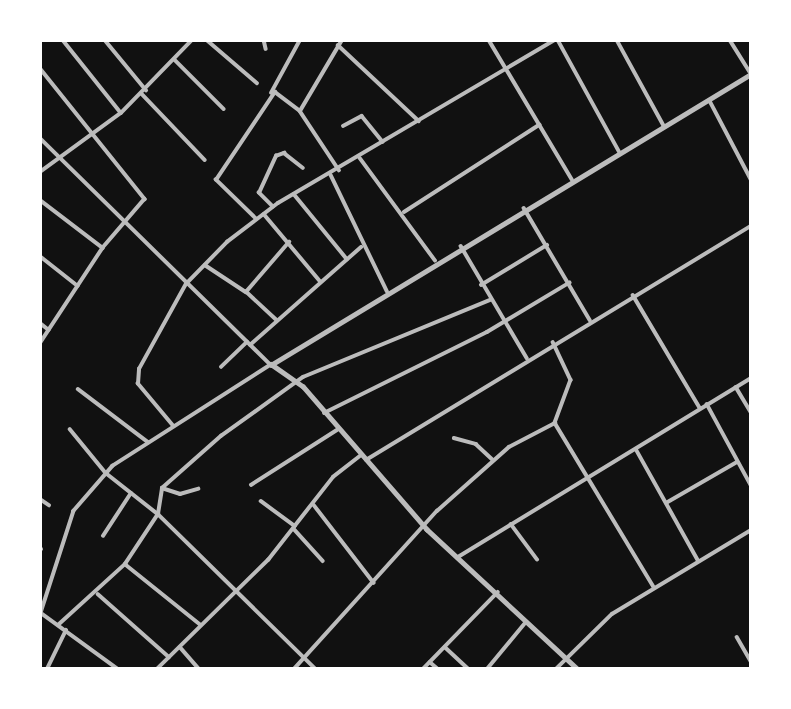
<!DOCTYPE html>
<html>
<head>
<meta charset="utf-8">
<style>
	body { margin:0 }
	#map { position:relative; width:791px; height:709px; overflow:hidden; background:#111; font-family:Inter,sans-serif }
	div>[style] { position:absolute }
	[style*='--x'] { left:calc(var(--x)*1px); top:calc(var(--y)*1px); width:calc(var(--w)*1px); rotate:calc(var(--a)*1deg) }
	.minor>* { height:3.5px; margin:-1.75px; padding:0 1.75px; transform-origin:1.75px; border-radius:1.75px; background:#bcbcbc }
	.tertiary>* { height:4.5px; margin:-2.25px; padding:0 2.25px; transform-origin:2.25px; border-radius:2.25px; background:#bcbcbc }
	span { translate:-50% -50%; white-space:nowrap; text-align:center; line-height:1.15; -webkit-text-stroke:6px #fff; paint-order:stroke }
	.frame { position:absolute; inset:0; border:42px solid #fff; pointer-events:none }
</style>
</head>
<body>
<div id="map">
	<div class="minor">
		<i style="--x:63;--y:40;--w:93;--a:51.5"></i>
		<i style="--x:105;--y:40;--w:65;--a:50.6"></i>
		<i style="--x:207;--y:40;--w:66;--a:40.7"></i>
		<i style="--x:264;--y:40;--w:9;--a:77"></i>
		<i style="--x:489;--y:40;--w:162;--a:59.2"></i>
		<i style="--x:558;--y:40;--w:127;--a:61.2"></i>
		<i style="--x:617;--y:40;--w:98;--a:61.3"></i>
		<i style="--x:730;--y:40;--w:40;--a:58"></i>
		<i style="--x:338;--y:45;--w:111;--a:43.2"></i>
		<i style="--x:175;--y:60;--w:69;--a:45"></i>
		<i style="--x:40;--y:68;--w:168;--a:51.3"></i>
		<i style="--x:145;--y:199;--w:65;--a:130.6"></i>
		<i style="--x:103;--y:248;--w:115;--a:123.3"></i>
		<i style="--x:271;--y:93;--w:60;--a:-61.3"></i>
		<i style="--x:142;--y:94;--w:91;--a:46.3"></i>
		<i style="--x:710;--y:101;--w:88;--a:62.3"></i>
		<i style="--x:300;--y:111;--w:82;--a:-59.4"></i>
		<i style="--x:343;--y:126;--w:21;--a:-28"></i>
		<i style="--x:362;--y:116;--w:33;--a:51"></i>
		<i style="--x:40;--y:138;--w:324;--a:44.5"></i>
		<i style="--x:271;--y:365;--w:188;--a:147.4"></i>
		<i style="--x:113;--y:466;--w:60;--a:130.9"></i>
		<i style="--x:74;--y:511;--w:107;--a:107.9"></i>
		<i style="--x:41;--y:613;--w:95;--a:36"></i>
		<i style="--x:360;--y:158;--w:127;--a:53.7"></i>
		<i style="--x:40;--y:172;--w:100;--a:-36.1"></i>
		<i style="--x:121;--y:113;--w:102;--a:-45.8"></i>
		<i style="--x:331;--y:175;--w:129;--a:64.2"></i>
		<i style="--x:294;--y:194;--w:84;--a:50.8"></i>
		<i style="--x:40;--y:200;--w:79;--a:37.3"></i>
		<i style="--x:273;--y:207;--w:20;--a:-135"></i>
		<i style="--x:259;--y:193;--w:41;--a:-65.3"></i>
		<i style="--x:276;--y:156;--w:9;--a:-21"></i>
		<i style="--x:284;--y:153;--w:24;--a:38"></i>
		<i style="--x:524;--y:208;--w:130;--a:59.5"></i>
		<i style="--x:404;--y:212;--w:161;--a:-32.8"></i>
		<i style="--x:264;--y:214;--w:87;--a:50.1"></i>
		<i style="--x:256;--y:219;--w:56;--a:-135.7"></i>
		<i style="--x:216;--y:180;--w:106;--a:-56.2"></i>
		<i style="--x:275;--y:92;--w:31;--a:37"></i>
		<i style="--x:300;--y:111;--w:71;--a:56.5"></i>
		<i style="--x:461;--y:246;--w:130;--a:59.5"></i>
		<i style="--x:40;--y:256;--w:48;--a:38.3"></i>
		<i style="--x:205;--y:265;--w:49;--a:33.4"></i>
		<i style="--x:481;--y:285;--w:77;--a:-31.2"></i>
		<i style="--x:633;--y:295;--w:131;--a:59.3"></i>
		<i style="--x:276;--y:320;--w:41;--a:-137"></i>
		<i style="--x:246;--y:292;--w:66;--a:-49.3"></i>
		<i style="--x:40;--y:323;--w:11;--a:38"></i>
		<i style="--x:553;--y:342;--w:42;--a:64.7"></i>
		<i style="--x:571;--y:380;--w:46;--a:110.4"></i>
		<i style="--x:555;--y:423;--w:192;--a:58.9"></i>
		<i style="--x:250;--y:345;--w:148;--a:-41.4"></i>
		<i style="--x:221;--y:367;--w:36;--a:-44"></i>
		<i style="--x:736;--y:387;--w:29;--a:59"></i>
		<i style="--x:78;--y:389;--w:88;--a:37.1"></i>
		<i style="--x:707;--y:404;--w:92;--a:61.5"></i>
		<i style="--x:324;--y:413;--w:182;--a:-26.4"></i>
		<i style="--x:487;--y:332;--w:96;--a:-30.9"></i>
		<i style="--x:173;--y:426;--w:55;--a:-129.8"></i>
		<i style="--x:138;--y:384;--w:15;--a:-86"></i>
		<i style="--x:139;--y:369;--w:97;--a:-61.1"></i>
		<i style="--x:186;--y:284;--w:59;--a:-45.7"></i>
		<i style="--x:227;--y:242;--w:64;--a:-37.4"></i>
		<i style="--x:278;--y:203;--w:321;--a:-30.5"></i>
		<i style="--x:70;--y:429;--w:57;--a:50.7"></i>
		<i style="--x:106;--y:473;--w:66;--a:38.3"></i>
		<i style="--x:158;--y:514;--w:221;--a:44.5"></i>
		<i style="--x:454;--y:438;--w:23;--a:15"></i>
		<i style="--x:476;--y:444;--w:23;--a:43"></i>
		<i style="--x:636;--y:449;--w:127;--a:60.8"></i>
		<i style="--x:366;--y:460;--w:451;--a:-31.3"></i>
		<i style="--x:251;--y:485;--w:102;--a:-32.6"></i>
		<i style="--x:162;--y:488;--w:19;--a:18"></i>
		<i style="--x:180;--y:494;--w:19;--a:-16"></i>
		<i style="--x:40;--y:499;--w:11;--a:34"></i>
		<i style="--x:261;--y:501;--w:42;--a:36.3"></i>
		<i style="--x:666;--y:503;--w:82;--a:-30"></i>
		<i style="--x:314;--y:505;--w:98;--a:52.4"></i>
		<i style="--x:511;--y:524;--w:44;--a:53.4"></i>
		<i style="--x:294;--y:529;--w:43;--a:47.8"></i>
		<i style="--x:103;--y:536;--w:51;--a:-56.9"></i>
		<i style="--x:40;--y:549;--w:1;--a:0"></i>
		<i style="--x:458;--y:557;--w:343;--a:-31.4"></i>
		<i style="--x:125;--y:564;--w:97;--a:38.8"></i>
		<i style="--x:98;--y:594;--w:95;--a:41.6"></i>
		<i style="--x:58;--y:625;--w:91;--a:-42.3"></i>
		<i style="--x:125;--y:564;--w:60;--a:-56.6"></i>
		<i style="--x:158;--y:514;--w:26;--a:-81"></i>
		<i style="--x:162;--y:488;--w:79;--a:-41.4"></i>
		<i style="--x:221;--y:436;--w:101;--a:-35.7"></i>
		<i style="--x:303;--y:377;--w:202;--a:-22.4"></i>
		<i style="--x:737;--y:637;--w:28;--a:60"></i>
		<i style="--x:180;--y:647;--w:29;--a:49"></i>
		<i style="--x:445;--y:647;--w:33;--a:43"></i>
		<i style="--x:430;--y:662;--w:11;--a:41"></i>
		<i style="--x:47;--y:669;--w:43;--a:-64"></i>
		<i style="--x:157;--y:669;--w:156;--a:-44.5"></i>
		<i style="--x:268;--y:560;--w:105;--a:-51.9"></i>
		<i style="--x:333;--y:477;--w:36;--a:-38"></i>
		<i style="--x:294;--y:669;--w:213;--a:-47.9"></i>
		<i style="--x:437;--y:511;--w:96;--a:-41.6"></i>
		<i style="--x:509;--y:447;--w:52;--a:-27.6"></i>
		<i style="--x:423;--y:669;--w:107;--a:-45.8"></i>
		<i style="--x:487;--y:669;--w:61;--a:-50.3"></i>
		<i style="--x:556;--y:669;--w:78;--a:-44.5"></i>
		<i style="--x:612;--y:614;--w:162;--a:-31.1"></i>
	</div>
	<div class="tertiary">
		<i style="--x:577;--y:669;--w:205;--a:-137.2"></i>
		<i style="--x:427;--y:530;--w:189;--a:-130.9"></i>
		<i style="--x:303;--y:387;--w:39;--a:-145"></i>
		<i style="--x:271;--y:365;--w:561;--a:-31.23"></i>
	</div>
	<div class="frame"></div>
</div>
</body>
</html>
